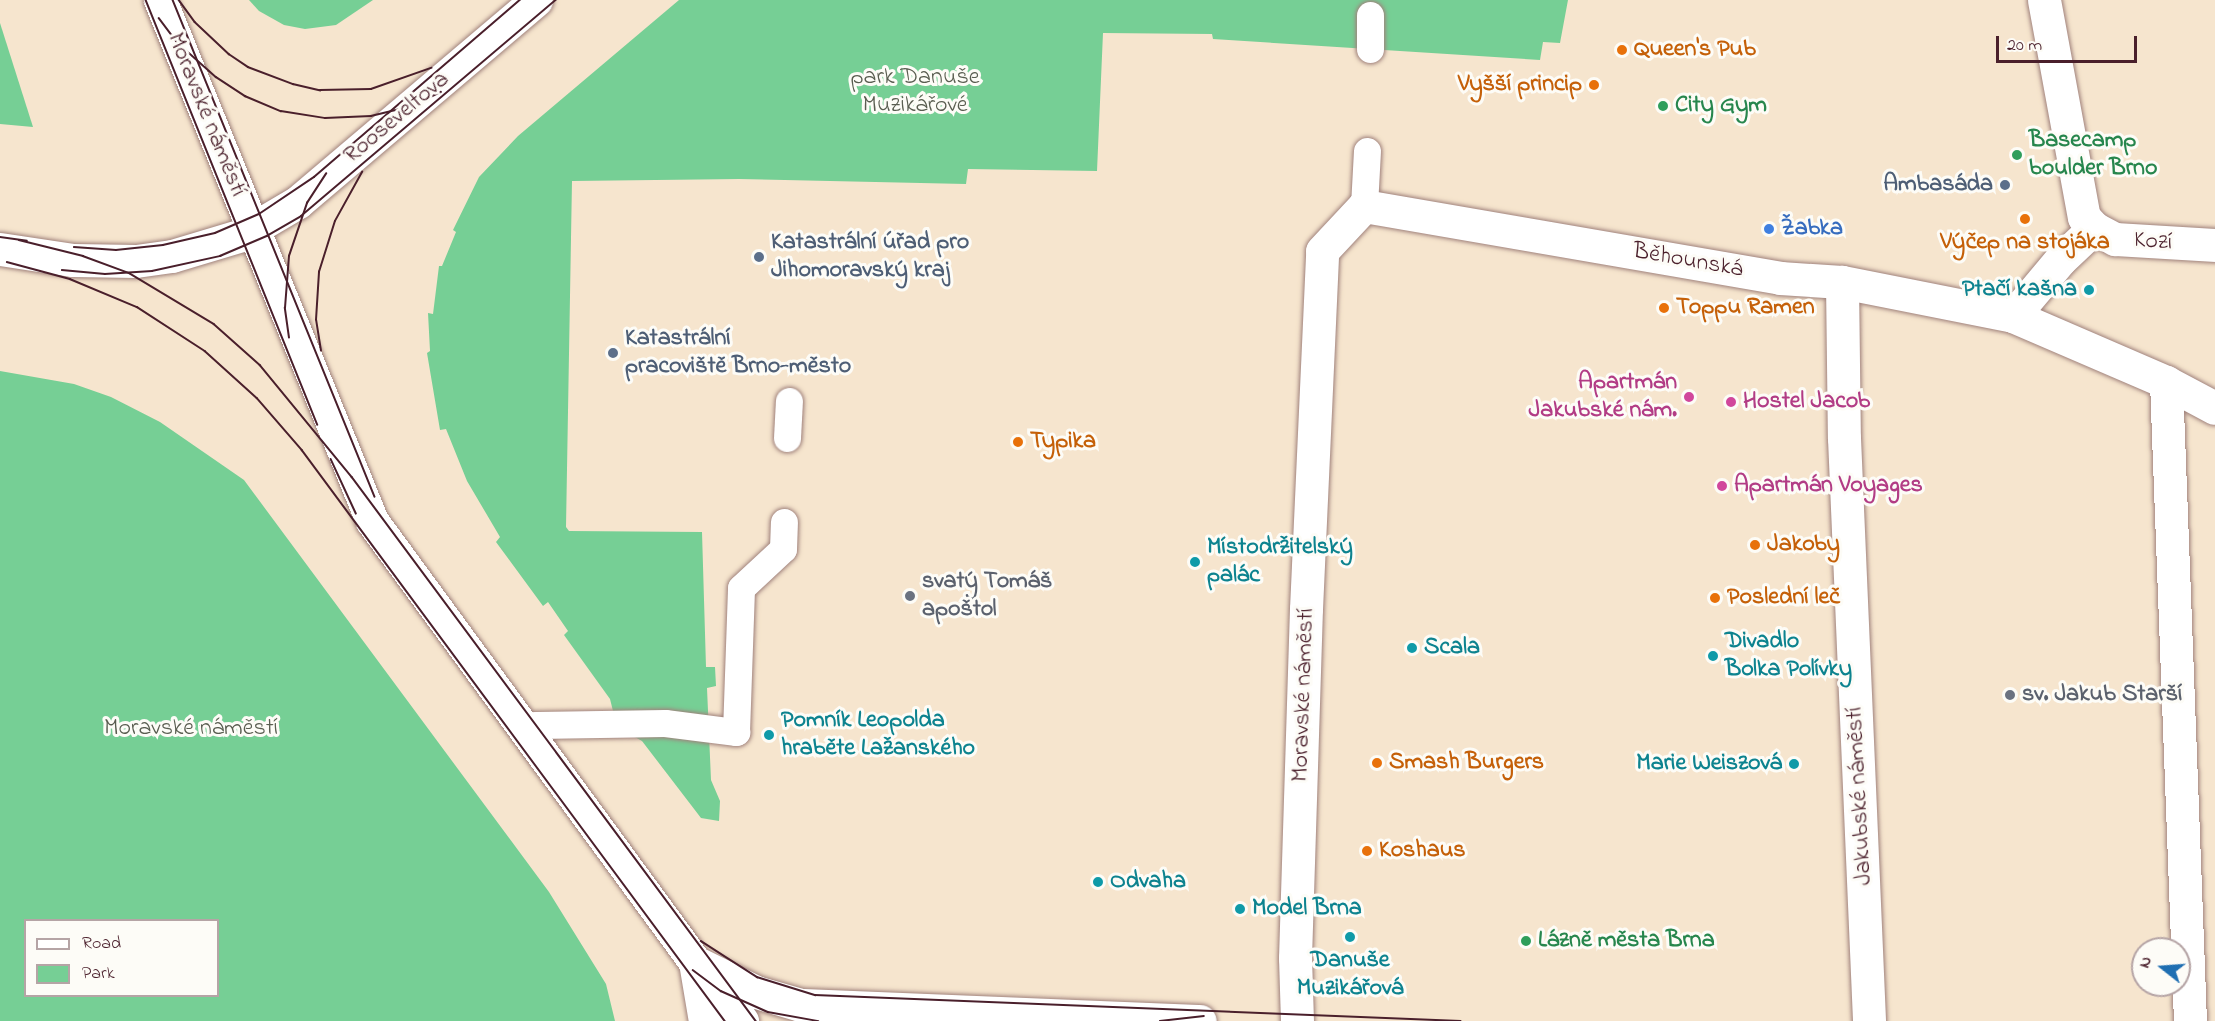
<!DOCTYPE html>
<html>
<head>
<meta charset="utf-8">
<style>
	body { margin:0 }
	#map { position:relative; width:2215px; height:1021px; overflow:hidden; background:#f6e5ce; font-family:"Indie Flower",sans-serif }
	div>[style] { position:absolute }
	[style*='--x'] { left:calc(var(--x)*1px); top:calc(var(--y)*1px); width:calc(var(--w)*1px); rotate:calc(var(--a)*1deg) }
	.green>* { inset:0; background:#76cf95 }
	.roads { filter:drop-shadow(0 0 2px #a0827c) drop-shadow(0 0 2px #a0827c) }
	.service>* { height:27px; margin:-13.5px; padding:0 13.5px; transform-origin:13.5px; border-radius:13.5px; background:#fff }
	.pedestrian>* { height:33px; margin:-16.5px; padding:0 16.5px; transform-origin:16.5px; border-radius:16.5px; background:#fff }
	.minor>* { height:33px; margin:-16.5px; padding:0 16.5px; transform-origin:16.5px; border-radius:16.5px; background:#fff }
	.tram>* { height:1.5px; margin:-0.75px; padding:0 0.75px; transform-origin:0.75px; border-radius:0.75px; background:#4a1f2b }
	.dots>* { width:16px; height:16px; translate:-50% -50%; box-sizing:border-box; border:3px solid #fdfcf7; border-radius:50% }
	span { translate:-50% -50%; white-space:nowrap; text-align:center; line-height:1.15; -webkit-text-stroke:6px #fdfcf7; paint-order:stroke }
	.food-label { font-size:24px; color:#c56008; font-weight:700 }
	.left { translate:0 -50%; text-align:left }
	.right { translate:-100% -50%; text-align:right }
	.park-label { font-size:24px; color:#595d50 }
	.leisure-label { font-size:24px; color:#27864d; font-weight:700 }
	.street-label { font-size:24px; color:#4a1f2b }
	.service-label { font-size:24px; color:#4e5e75; font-weight:700 }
	.shop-label { font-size:24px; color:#366cbe; font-weight:700 }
	.culture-label { font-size:24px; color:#0d838f; font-weight:700 }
	.hotel-label { font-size:24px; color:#b23c85; font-weight:700 }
	.worship-label { font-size:24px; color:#5b616d; font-weight:700 }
	.legend { position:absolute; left:24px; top:919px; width:195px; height:78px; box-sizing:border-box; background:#fdfcf7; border:2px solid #b5a4a5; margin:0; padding:8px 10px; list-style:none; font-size:18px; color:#4a1f2b }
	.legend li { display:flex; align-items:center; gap:12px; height:30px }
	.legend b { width:30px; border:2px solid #b5a4a5 }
	.north { position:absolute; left:2131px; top:937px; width:60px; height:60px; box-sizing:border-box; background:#fdfcf7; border:2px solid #b5a4a5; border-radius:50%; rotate:287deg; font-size:16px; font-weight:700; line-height:24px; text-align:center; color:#4a1f2b }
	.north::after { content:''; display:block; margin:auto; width:21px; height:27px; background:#1f6fb2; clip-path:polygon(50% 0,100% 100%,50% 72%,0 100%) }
	.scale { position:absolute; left:1996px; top:36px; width:141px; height:27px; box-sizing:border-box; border:3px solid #4a1f2b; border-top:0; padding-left:8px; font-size:18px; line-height:21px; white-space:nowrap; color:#4a1f2b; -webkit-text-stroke:4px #fdfcf7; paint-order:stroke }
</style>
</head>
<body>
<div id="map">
	<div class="green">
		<i style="clip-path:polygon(249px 0,373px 0,336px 25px,305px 29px,284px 25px,259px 11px)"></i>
		<i style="clip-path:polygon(679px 0,1568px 0,1560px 43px,1543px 42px,1540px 60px,1213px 39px,1212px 34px,1103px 33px,1097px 171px,968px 169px,966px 184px,739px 179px,572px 181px,566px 527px,569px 531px,702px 532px,706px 667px,715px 667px,716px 686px,707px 688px,711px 780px,720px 801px,719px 821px,701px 818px,642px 741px,624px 731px,615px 719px,610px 699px,564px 635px,568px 631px,548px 602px,543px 606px,496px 542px,500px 537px,467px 481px,446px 429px,440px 430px,427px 353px,430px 351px,428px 313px,433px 314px,439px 266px,442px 266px,456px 232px,453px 230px,479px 177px,518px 136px)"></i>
		<i style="clip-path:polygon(0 23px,33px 127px,0 124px)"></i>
		<i style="clip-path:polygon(evenodd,0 371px,74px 384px,111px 397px,160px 422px,244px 480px,549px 892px,606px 984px,615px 1021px,0 1021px,0 371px,26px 920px,218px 920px,218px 996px,26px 996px,26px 920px)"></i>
	</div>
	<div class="roads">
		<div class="service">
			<i style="--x:1370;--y:15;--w:34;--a:90"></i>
			<i style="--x:1364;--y:206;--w:55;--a:-86.9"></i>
			<i style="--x:787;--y:438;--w:37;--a:-87"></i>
			<i style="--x:525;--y:732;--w:13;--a:-32"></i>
			<i style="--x:536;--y:725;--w:129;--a:-0.9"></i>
			<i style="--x:665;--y:723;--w:72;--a:7.2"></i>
			<i style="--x:736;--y:732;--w:144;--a:-88"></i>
			<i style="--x:741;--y:588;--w:57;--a:-42.9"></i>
			<i style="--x:783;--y:549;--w:27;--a:-88"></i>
		</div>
		<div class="pedestrian">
			<i style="--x:1842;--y:282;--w:156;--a:89.3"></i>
			<i style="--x:1844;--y:438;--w:584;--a:87.54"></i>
			<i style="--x:2013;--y:316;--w:73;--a:-50"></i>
			<i style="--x:2060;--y:260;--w:47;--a:-43.3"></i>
			<i style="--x:2166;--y:382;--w:639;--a:87.85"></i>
			<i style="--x:695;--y:962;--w:68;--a:26.2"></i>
			<i style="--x:756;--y:992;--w:47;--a:16.1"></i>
			<i style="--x:801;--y:1005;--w:399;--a:2.3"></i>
			<i style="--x:721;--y:991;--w:37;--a:55"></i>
			<i style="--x:1297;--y:1021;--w:63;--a:-91.8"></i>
			<i style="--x:1295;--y:958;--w:349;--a:-88.2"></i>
			<i style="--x:1306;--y:609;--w:358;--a:-87.4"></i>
			<i style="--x:1322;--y:251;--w:62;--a:-47"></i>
			<i style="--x:1364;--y:206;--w:422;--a:9.8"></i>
			<i style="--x:1780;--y:278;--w:62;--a:3.7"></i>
			<i style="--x:1842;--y:282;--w:174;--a:11.2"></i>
			<i style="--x:2013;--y:316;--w:167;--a:23.3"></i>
			<i style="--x:2166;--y:382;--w:55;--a:28"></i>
		</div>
		<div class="minor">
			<i style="--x:160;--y:0;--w:562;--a:67.86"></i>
			<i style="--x:372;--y:521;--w:547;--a:53.78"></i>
			<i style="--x:695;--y:962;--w:39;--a:48"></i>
			<i style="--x:2044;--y:0;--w:221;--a:79.6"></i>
			<i style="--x:2084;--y:217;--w:15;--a:48"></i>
			<i style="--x:2094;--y:228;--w:24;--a:28"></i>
			<i style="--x:2115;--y:239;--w:100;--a:3.4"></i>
			<i style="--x:0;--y:249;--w:74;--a:8.6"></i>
			<i style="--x:73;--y:260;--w:63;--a:0.9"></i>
			<i style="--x:136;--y:261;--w:36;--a:-8"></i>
			<i style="--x:172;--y:256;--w:73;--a:-16.7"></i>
			<i style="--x:242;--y:235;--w:65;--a:-30.5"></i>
			<i style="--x:298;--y:202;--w:312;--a:-40.3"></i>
			<i style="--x:695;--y:962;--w:60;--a:80.4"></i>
		</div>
	</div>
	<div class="tram">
		<i style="--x:146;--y:0;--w:458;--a:68"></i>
		<i style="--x:173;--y:0;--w:536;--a:67.88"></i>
		<i style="--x:179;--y:0;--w:27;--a:54"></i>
		<i style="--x:195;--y:22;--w:47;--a:43.3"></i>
		<i style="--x:229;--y:54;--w:23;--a:34"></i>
		<i style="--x:248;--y:67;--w:48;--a:20.7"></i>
		<i style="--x:293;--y:84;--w:28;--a:13"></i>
		<i style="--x:320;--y:90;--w:51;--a:-1.1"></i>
		<i style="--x:371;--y:89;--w:64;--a:-19.3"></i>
		<i style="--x:159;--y:18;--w:31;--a:53"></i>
		<i style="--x:178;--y:43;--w:51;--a:41.8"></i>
		<i style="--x:216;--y:77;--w:35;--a:33"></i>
		<i style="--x:245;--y:96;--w:39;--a:23"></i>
		<i style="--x:281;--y:111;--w:45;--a:9"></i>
		<i style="--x:325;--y:118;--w:46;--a:-2.5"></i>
		<i style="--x:371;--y:116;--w:42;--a:-13.7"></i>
		<i style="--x:412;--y:106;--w:32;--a:-26"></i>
		<i style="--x:0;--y:237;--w:27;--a:8"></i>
		<i style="--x:19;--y:240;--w:66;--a:14"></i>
		<i style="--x:83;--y:256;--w:49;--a:20.3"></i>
		<i style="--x:129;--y:273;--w:99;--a:31"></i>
		<i style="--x:214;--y:324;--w:62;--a:41.7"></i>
		<i style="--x:260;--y:365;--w:145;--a:50.6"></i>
		<i style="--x:352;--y:477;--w:678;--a:53.4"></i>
		<i style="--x:74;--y:247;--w:42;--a:4.1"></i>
		<i style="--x:116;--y:250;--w:47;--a:-6.1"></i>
		<i style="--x:163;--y:245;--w:53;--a:-13"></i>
		<i style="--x:215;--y:233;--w:48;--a:-23.4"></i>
		<i style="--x:259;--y:214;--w:66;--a:-33.9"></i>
		<i style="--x:314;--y:177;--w:272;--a:-40.7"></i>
		<i style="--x:7;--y:262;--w:65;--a:15.1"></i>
		<i style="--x:70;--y:279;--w:73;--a:22.7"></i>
		<i style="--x:137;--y:307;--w:81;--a:32.9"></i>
		<i style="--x:205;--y:351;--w:70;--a:42.1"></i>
		<i style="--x:257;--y:398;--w:69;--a:49.1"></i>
		<i style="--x:302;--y:450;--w:711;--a:53.47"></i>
		<i style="--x:62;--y:270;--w:43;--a:5.3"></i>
		<i style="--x:105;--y:274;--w:47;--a:-3.7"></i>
		<i style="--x:152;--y:271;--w:70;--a:-12.4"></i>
		<i style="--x:220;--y:256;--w:51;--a:-23.1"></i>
		<i style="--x:267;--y:236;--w:39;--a:-30"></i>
		<i style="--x:301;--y:216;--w:334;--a:-40.3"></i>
		<i style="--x:289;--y:338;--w:30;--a:-98"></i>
		<i style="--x:285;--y:308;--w:52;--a:-85.6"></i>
		<i style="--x:289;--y:256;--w:56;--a:-71.2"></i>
		<i style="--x:307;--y:203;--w:35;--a:-57"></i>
		<i style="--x:321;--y:351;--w:31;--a:-99"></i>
		<i style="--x:316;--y:320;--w:48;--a:-86.4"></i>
		<i style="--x:319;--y:272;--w:53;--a:-72.6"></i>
		<i style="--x:335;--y:221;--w:56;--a:-61.1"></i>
		<i style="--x:331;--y:459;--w:60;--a:65.2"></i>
		<i style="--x:701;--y:941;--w:67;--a:32.7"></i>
		<i style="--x:757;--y:977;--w:61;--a:17.2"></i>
		<i style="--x:815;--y:995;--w:646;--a:2.31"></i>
		<i style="--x:693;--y:970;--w:35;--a:37"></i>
		<i style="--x:721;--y:991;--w:51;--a:24.1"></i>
		<i style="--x:768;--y:1012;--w:51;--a:10.2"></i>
		<i style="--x:1160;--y:1021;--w:44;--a:-6.5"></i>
	</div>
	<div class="dots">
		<i style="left:1622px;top:50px;background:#e8710a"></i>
		<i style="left:1594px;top:85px;background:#e8710a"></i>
		<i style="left:1663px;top:106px;background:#2e9e5b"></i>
		<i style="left:2017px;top:155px;background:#2e9e5b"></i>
		<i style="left:2005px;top:185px;background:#5c6f8a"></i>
		<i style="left:2025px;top:219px;background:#e8710a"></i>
		<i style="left:1769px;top:229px;background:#3f7fe0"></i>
		<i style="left:759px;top:257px;background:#5c6f8a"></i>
		<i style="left:2089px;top:290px;background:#0f9aa8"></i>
		<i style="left:1664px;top:308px;background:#e8710a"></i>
		<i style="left:613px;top:353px;background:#5c6f8a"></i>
		<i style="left:1689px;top:397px;background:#d1479c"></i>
		<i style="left:1731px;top:402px;background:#d1479c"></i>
		<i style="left:1018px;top:442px;background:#e8710a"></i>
		<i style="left:1722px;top:486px;background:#d1479c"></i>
		<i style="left:1755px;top:545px;background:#e8710a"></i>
		<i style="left:1195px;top:562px;background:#0f9aa8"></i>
		<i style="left:910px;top:596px;background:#6b7280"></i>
		<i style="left:1715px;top:598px;background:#e8710a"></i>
		<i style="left:1412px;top:648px;background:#0f9aa8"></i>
		<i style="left:1713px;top:656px;background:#0f9aa8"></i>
		<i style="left:2010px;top:695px;background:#6b7280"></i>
		<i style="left:769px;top:735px;background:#0f9aa8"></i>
		<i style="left:1377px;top:763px;background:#e8710a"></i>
		<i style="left:1794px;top:764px;background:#0f9aa8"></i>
		<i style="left:1367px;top:851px;background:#e8710a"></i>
		<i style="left:1098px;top:882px;background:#0f9aa8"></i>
		<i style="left:1240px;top:909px;background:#0f9aa8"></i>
		<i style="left:1350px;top:937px;background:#0f9aa8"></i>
		<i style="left:1526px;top:941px;background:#2e9e5b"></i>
	</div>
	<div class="food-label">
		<span class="left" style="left:1634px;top:50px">Queen's Pub</span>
		<span class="right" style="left:1582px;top:85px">Vyšší princip</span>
		<span style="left:2025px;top:243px">Výčep na stojáka</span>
		<span class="left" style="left:1676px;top:308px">Toppu Ramen</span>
		<span class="left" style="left:1030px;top:442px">Typika</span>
		<span class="left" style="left:1767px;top:545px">Jakoby</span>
		<span class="left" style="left:1727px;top:598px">Poslední leč</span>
		<span class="left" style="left:1389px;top:763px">Smash Burgers</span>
		<span class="left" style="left:1379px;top:851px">Koshaus</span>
	</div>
	<div class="park-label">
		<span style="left:915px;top:92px">park Danuše<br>Muzikářové</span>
		<span style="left:191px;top:729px">Moravské náměstí</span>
	</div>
	<div class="leisure-label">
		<span class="left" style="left:1675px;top:106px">City Gym</span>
		<span class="left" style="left:2029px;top:155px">Basecamp<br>boulder Brno</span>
		<span class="left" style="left:1538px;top:941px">Lázně města Brna</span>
	</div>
	<div class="street-label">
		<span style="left:206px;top:115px;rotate:68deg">Moravské náměstí</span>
		<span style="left:397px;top:118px;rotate:-40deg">Rooseveltova</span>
		<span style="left:2153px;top:242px;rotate:4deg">Kozí</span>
		<span style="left:1688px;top:261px;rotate:10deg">Běhounská</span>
		<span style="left:1304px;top:695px;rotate:-88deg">Moravské náměstí</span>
		<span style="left:1860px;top:796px;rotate:-93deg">Jakubské náměstí</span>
	</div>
	<div class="service-label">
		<span class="right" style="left:1993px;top:185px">Ambasáda</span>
		<span class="left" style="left:771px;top:257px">Katastrální úřad pro<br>Jihomoravský kraj</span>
		<span class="left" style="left:625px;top:353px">Katastrální<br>pracoviště Brno-město</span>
	</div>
	<div class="shop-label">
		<span class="left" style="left:1781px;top:229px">Žabka</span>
	</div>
	<div class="culture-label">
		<span class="right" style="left:2077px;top:290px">Ptačí kašna</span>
		<span class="left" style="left:1207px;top:562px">Místodržitelský<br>palác</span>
		<span class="left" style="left:1725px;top:656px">Divadlo<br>Bolka Polívky</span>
		<span class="left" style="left:1424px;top:648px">Scala</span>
		<span class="left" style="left:781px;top:735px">Pomník Leopolda<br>hraběte Lažanského</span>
		<span class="right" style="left:1782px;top:764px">Marie Weiszová</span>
		<span class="left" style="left:1110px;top:882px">Odvaha</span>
		<span class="left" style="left:1252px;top:909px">Model Brna</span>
		<span style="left:1350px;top:975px">Danuše<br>Muzikářová</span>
	</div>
	<div class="hotel-label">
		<span class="right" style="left:1677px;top:397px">Apartmán<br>Jakubské nám.</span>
		<span class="left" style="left:1743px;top:402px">Hostel Jacob</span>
		<span class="left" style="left:1734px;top:486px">Apartmán Voyages</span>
	</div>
	<div class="worship-label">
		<span class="left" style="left:922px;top:596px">svatý Tomáš<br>apoštol</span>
		<span class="left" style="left:2022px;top:695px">sv. Jakub Starší</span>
	</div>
	<ul class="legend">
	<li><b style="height:8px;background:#fff"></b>Road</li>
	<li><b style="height:16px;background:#76cf95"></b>Park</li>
	</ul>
	<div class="north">N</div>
	<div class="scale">20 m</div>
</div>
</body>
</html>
